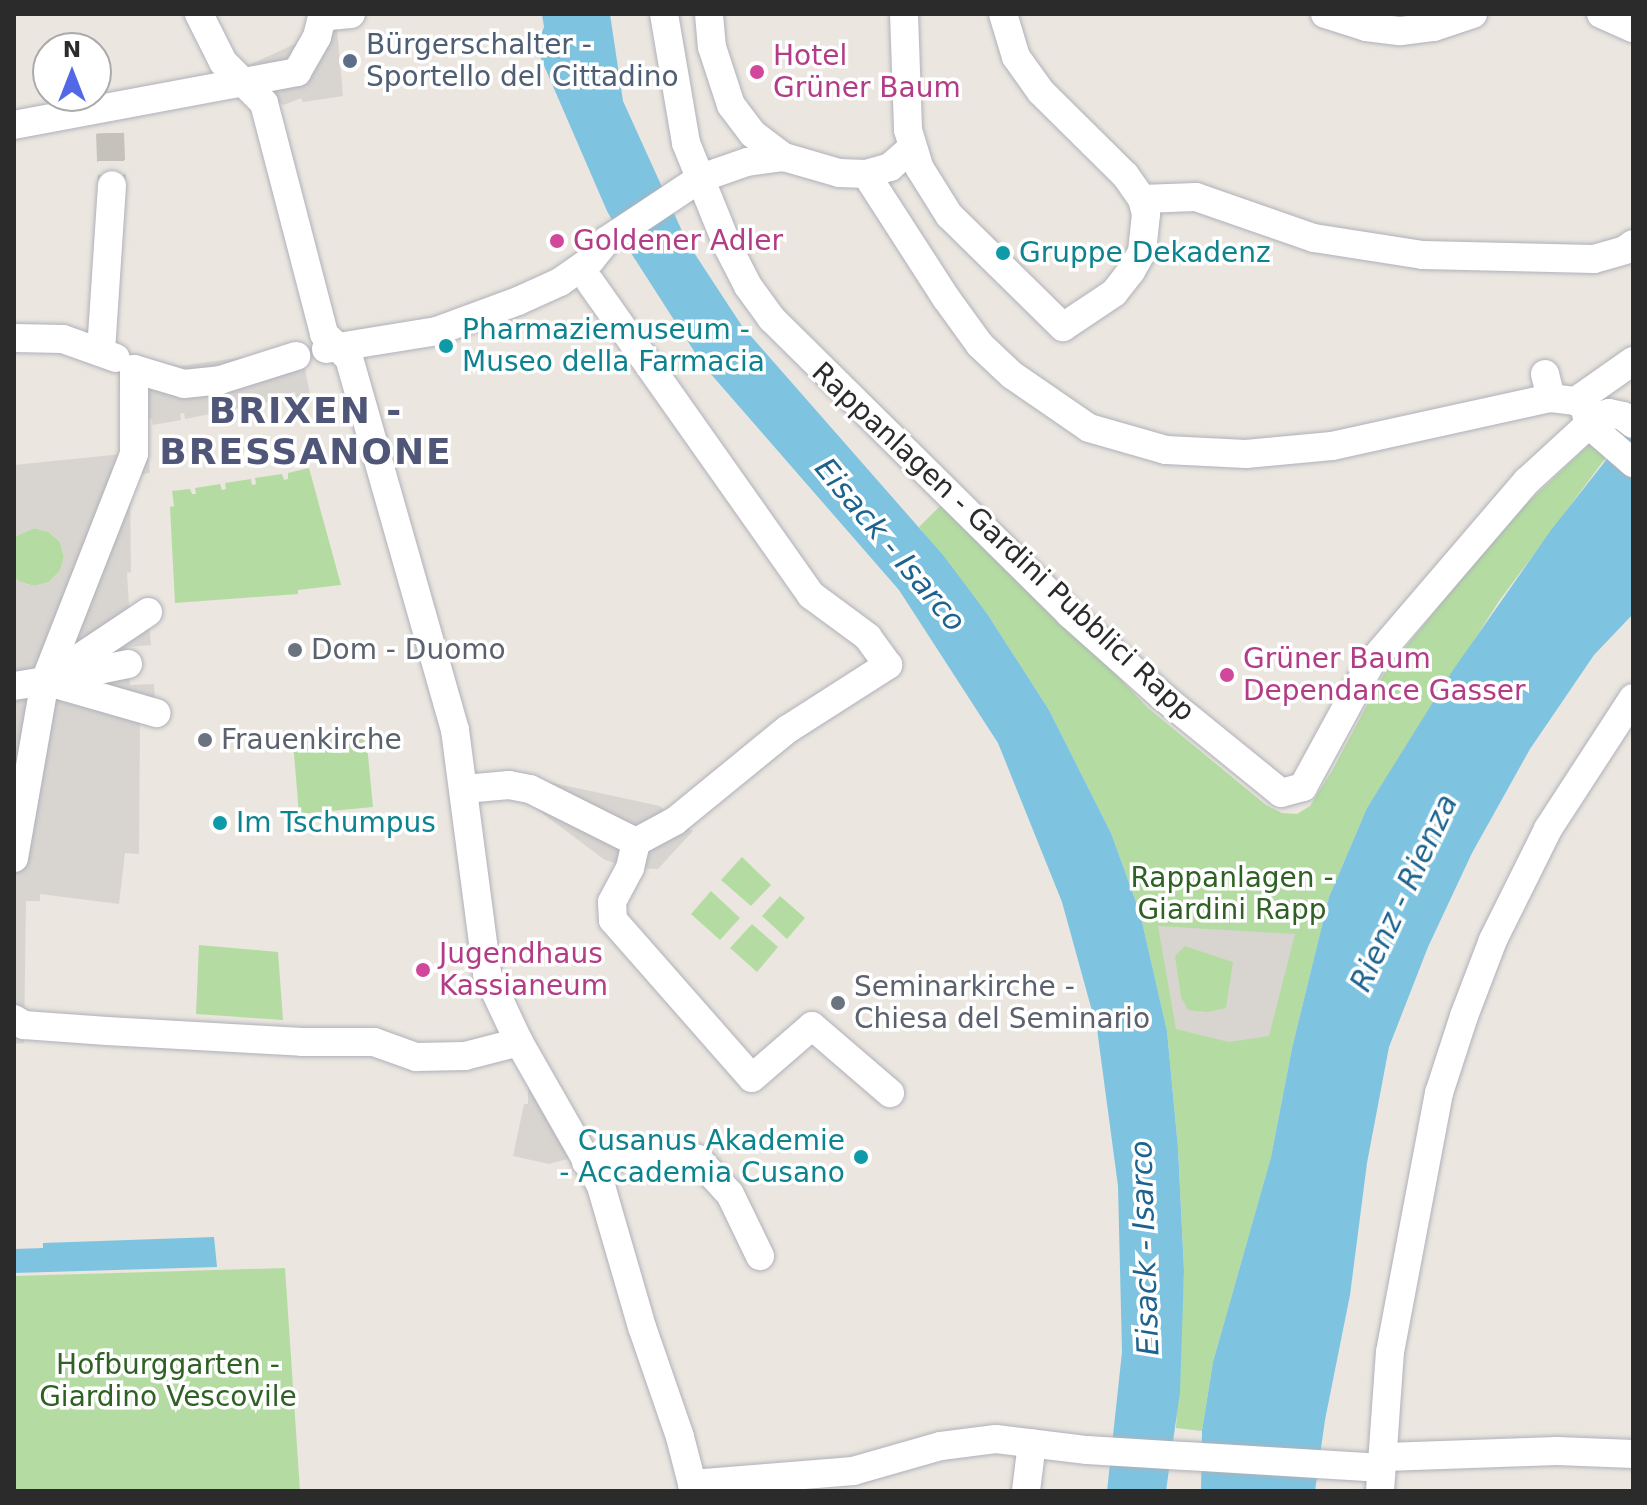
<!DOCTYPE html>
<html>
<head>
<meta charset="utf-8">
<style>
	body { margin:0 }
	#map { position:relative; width:1647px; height:1505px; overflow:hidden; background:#ebe6df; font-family:"DejaVu Sans",sans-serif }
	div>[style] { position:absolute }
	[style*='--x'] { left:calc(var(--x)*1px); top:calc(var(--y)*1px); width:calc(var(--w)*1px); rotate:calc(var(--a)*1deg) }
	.green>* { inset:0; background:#b4dca2 }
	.plaza>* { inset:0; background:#d8d5d1 }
	.water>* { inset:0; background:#7ec4e1 }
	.minor-tunnel>* { height:28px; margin-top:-14px; transform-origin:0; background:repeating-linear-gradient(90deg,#c5c1bb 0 28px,transparent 0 42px) }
	.roads { filter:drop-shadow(0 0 2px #afb1ba) drop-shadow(0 0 2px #afb1ba) }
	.minor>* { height:28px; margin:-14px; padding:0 14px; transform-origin:14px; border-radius:14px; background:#fff }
	.dots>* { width:22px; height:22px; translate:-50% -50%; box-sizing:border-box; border:4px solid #fff; border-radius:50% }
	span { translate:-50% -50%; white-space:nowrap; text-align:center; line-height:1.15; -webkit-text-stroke:7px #fff; paint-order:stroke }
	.service-label { font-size:28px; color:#4e5e75 }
	.left { translate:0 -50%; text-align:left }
	.hotel-label { font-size:28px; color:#b23c85 }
	.culture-label { font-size:28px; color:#0d838f }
	.right { translate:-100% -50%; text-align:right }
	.street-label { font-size:28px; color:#2b2b2b }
	.worship-label { font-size:28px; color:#5b616d }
	.park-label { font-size:28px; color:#2e6123 }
	.water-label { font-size:30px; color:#1d638e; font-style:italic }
	.district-label { font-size:36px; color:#505677; font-weight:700; letter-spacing:2px }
	.frame { position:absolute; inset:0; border:16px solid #2b2b2b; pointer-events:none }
	.north { position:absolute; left:32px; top:32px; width:80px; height:80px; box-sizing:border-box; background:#fff; border:2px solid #aaa; border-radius:50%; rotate:0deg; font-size:22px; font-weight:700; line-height:32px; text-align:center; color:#2b2b2b }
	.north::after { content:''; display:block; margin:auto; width:28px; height:36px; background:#5268e6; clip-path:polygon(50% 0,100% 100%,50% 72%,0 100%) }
</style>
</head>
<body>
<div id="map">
	<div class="green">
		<i style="clip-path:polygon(1594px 440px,1610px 452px,1499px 601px,1367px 808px,1329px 897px,1292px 1048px,1271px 1157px,1213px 1362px,1202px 1431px,1176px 1428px,1184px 1271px,1178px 1148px,1167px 1031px,1140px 913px,1111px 833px,1049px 710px,988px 615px,919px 527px,948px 498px,1148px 708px,1266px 805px,1282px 813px,1297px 814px,1310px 806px,1332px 771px,1383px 675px,1509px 520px)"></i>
		<i style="clip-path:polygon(309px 468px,341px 585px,298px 590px,298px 594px,175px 603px,170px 507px,174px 506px,172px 491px,190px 489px,192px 494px,196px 494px,195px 488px,220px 484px,222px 490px,226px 489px,225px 483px,251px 479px,252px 485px,256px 484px,255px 478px,282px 474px,284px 480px,288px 479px,288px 473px)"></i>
		<i style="clip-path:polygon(34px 528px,49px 532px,60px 542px,64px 557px,60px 571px,49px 582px,34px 586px,20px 582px,14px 577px,14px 537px)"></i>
		<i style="clip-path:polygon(366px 735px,373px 807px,299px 814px,293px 742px)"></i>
		<i style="clip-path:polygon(742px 857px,771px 885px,751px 906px,721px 880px)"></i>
		<i style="clip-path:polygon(711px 891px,740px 918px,720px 940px,691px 914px)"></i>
		<i style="clip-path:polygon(780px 896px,805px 918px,787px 939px,762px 916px)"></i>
		<i style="clip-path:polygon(752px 924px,778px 947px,757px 972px,730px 948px)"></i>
		<i style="clip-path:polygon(199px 945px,278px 952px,283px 1020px,196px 1014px)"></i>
		<i style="clip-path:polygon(285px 1268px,300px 1491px,14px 1491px,14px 1276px)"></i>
	</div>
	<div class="plaza">
		<i style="clip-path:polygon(337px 29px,343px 96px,303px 102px,301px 98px,284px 105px,242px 85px,247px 66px,310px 37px)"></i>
		<i style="clip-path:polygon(295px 350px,304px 364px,310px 394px,296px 397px,295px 392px,291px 393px,291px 397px,273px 401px,272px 396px,268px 397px,268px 402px,245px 407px,243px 401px,238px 402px,239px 408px,215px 413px,214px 408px,210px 408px,210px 414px,185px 419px,184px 413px,180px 414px,181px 420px,153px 425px,151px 418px,146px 419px,150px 473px,135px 475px,130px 482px,131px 572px,127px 573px,129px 606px,147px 605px,151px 645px,127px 647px,130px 685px,154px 684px,156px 719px,140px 721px,139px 854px,125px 853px,119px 904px,40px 894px,40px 901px,26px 901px,24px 1043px,14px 1044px,14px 577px,20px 582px,34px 586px,49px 582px,60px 571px,64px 557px,60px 542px,49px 532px,34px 528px,14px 537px,14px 465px,122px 454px,119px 367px,124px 353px,179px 366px)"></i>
		<i style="clip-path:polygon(535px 779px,660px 806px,675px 821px,693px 831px,658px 869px,630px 868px,605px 860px,523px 799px)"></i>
		<i style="clip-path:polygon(evenodd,1158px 926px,1295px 934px,1269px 1036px,1229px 1042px,1176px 1029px,1158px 926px,1185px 946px,1233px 962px,1226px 1008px,1207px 1012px,1188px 1010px,1181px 997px,1175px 956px,1185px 946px)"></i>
		<i style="clip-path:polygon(528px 1080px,582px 1155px,549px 1164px,513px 1156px,524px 1104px,528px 1104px)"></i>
	</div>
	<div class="water">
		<i style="clip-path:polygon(542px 14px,610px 14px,623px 101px,687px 242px,742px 326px,943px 555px,988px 615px,1049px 710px,1111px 833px,1140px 913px,1167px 1031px,1178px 1148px,1184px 1271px,1180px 1392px,1166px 1491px,1107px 1491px,1122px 1352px,1118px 1186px,1097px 1029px,1062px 902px,998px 743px,899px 590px,703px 365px,631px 253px,607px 211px,536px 47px,544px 27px)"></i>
		<i style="clip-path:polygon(1633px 426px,1633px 614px,1594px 655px,1530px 749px,1472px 853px,1428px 947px,1389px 1047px,1367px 1163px,1350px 1295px,1325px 1420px,1315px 1491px,1201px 1491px,1202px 1431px,1213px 1362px,1271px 1157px,1292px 1048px,1329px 897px,1367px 808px,1453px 670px,1551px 530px)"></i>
		<i style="clip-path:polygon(214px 1237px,217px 1267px,14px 1273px,14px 1249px,43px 1248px,43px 1243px)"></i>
	</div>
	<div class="minor-tunnel">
		<i style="--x:110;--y:133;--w:52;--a:87.8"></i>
	</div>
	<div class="roads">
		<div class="minor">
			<i style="--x:199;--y:14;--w:54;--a:63.4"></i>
			<i style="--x:223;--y:62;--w:58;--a:45"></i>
			<i style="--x:264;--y:103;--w:239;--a:75.4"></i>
			<i style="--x:324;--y:334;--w:35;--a:44"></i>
			<i style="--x:349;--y:358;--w:387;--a:74.1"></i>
			<i style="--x:455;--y:730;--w:246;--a:82.5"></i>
			<i style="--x:487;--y:974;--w:75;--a:64.8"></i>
			<i style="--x:519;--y:1042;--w:166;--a:60.3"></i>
			<i style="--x:601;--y:1186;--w:147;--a:73.8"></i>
			<i style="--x:642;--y:1327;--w:116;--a:70.9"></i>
			<i style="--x:680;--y:1437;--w:56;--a:75.5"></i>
			<i style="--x:664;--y:14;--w:131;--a:80.3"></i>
			<i style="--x:686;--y:143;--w:112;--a:68"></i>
			<i style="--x:728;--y:247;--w:44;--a:62.9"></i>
			<i style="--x:748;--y:286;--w:41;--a:54"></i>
			<i style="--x:772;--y:319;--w:419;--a:44.7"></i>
			<i style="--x:1070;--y:614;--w:125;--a:41.7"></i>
			<i style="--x:1163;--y:697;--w:152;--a:39.1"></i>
			<i style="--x:1281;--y:793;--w:23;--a:-15"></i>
			<i style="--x:1303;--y:787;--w:140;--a:-61.4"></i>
			<i style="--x:1370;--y:664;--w:241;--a:-49.4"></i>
			<i style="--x:1527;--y:481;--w:96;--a:-42.5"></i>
			<i style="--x:1598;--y:416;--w:11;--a:-15"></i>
			<i style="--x:1609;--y:413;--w:14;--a:12"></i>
			<i style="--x:1623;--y:416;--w:13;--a:39"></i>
			<i style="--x:709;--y:14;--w:33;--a:85"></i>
			<i style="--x:712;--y:47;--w:61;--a:71.9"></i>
			<i style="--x:731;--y:105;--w:36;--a:53"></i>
			<i style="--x:753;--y:134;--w:39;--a:37"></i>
			<i style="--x:784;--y:157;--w:57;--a:16.2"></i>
			<i style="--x:839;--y:173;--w:27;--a:2"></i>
			<i style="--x:866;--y:174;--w:25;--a:-16"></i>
			<i style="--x:890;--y:167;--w:28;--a:-41"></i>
			<i style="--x:904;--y:14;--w:116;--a:88"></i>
			<i style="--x:908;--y:130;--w:39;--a:73"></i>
			<i style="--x:919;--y:167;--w:57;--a:58"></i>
			<i style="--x:949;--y:215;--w:160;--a:44.5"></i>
			<i style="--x:1063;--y:327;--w:61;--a:-33.7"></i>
			<i style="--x:1114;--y:293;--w:28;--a:-52"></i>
			<i style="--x:1131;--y:271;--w:22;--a:-60"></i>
			<i style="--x:1142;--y:252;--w:38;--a:-84"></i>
			<i style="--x:1146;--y:214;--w:16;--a:-105"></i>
			<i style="--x:1142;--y:199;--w:29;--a:-125"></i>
			<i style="--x:1125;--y:175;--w:118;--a:-135.3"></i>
			<i style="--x:1041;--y:92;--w:43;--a:-125.5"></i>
			<i style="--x:1016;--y:57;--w:45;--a:-106.8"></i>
			<i style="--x:1325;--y:14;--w:43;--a:17.6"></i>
			<i style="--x:1366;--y:27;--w:35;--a:7"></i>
			<i style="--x:1401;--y:31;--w:33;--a:-7"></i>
			<i style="--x:1434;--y:27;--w:41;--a:-18.4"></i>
			<i style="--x:1601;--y:14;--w:35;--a:24"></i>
			<i style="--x:14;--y:125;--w:288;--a:-10.6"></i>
			<i style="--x:297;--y:72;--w:40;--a:-60.3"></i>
			<i style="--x:317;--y:37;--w:16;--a:-76"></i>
			<i style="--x:321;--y:21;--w:9;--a:-32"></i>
			<i style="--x:329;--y:16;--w:22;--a:-5"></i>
			<i style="--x:866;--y:174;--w:148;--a:57.2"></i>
			<i style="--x:946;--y:298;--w:58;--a:54.1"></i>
			<i style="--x:980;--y:345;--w:44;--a:43.2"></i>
			<i style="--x:1012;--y:375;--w:93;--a:34.5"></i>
			<i style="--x:1089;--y:428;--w:80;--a:15.9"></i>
			<i style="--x:1166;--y:450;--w:80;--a:2.9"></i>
			<i style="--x:1246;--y:454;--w:86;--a:-5.3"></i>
			<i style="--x:1332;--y:446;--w:224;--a:-12.4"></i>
			<i style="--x:1551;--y:398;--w:25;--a:7"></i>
			<i style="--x:1576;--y:401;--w:11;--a:38"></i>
			<i style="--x:1585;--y:408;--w:16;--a:79"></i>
			<i style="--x:1142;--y:199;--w:54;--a:-2.1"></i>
			<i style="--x:1196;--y:197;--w:125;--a:19.2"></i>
			<i style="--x:1314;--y:238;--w:110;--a:8.9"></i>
			<i style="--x:1423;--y:255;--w:171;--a:1.3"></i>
			<i style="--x:1594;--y:259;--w:32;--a:-16"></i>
			<i style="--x:1625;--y:250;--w:10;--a:-37"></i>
			<i style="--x:14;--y:338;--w:49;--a:1.2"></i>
			<i style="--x:63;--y:339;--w:56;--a:19.7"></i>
			<i style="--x:326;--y:349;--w:112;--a:-9.2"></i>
			<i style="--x:437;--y:331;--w:86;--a:-20.3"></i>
			<i style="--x:518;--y:301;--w:46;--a:-24.3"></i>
			<i style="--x:560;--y:282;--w:37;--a:-35"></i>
			<i style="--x:590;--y:261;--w:26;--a:-51"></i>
			<i style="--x:606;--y:241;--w:114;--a:-33.6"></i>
			<i style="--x:701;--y:178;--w:49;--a:-19.2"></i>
			<i style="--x:747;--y:162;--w:37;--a:-8"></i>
			<i style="--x:101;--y:351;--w:166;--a:-86.2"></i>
			<i style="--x:1545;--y:374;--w:25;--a:76"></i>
			<i style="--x:1576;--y:401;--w:70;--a:-35.1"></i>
			<i style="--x:1588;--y:424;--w:60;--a:40.9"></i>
			<i style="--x:128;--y:664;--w:85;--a:168.4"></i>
			<i style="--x:45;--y:681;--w:116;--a:16.1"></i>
			<i style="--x:14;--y:686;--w:31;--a:-9"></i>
			<i style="--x:45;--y:681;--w:124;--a:-33.8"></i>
			<i style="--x:465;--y:789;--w:44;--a:-5.2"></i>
			<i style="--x:509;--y:785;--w:21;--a:11"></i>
			<i style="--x:530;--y:789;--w:119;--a:26.6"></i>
			<i style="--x:636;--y:842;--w:44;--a:-28.3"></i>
			<i style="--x:675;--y:821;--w:146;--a:-39.2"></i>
			<i style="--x:788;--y:729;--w:119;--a:-32.6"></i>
			<i style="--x:888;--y:665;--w:34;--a:-126"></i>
			<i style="--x:868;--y:637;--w:71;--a:-143.6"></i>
			<i style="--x:811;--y:595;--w:383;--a:-125.2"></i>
			<i style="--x:636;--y:842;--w:27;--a:103"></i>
			<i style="--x:630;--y:868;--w:38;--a:118"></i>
			<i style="--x:612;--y:902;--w:18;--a:87"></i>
			<i style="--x:613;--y:920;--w:210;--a:48.7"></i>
			<i style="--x:752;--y:1078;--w:79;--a:-40.9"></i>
			<i style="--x:812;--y:1026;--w:103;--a:40.7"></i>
			<i style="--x:14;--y:858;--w:180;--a:-80.1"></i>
			<i style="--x:45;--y:681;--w:244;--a:-68.6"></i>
			<i style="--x:134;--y:454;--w:85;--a:-90"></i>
			<i style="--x:134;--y:369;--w:52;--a:16.7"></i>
			<i style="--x:184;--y:384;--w:36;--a:-6"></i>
			<i style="--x:220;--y:380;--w:80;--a:-17.5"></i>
			<i style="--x:14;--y:1019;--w:12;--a:31"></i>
			<i style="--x:24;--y:1025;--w:83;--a:4.1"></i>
			<i style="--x:107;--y:1031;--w:195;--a:3.2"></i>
			<i style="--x:302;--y:1042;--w:72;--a:0"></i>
			<i style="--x:374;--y:1042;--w:45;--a:19.7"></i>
			<i style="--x:416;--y:1057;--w:49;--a:-1.2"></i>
			<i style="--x:465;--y:1056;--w:56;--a:-14.5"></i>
			<i style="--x:586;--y:1162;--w:89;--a:-7.8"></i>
			<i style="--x:674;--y:1150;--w:26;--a:21"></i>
			<i style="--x:698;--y:1159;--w:47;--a:47.6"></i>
			<i style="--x:730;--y:1194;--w:69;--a:64.2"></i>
			<i style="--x:1385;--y:1457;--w:172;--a:-2"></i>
			<i style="--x:1557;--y:1451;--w:76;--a:2.3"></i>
			<i style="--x:692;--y:1484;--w:162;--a:-4.6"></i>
			<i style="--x:853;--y:1471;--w:91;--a:-15.9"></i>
			<i style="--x:941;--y:1446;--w:55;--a:-7.3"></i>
			<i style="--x:996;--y:1439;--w:92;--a:6.9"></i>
			<i style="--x:1087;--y:1450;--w:280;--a:3.5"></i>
			<i style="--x:1026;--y:1491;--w:48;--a:-82.9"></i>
			<i style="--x:1380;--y:1491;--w:139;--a:-85.9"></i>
			<i style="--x:1390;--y:1352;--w:264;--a:-79.3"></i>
			<i style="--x:1439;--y:1093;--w:81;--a:-72"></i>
			<i style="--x:1464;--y:1016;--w:81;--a:-69.1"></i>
			<i style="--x:1493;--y:940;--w:124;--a:-63.6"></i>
			<i style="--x:1548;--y:829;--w:156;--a:-57"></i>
		</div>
	</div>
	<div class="dots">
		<i style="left:350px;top:61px;background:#5c6f8a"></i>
		<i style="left:757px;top:72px;background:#d1479c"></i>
		<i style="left:557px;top:241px;background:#d1479c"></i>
		<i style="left:1003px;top:253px;background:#0f9aa8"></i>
		<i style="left:446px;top:346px;background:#0f9aa8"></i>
		<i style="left:295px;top:650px;background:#6b7280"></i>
		<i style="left:1227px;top:675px;background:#d1479c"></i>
		<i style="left:205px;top:740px;background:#6b7280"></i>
		<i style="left:220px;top:823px;background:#0f9aa8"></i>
		<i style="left:423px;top:970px;background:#d1479c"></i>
		<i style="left:838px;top:1003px;background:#6b7280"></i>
		<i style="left:861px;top:1157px;background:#0f9aa8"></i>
	</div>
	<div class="service-label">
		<span class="left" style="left:366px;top:61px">Bürgerschalter -<br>Sportello del Cittadino</span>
	</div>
	<div class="hotel-label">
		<span class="left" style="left:773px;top:72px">Hotel<br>Grüner Baum</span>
		<span class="left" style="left:573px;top:241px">Goldener Adler</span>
		<span class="left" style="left:1243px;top:675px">Grüner Baum<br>Dependance Gasser</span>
		<span class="left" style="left:439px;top:970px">Jugendhaus<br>Kassianeum</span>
	</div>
	<div class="culture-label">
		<span class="left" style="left:1019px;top:253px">Gruppe Dekadenz</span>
		<span class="left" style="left:462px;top:346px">Pharmaziemuseum -<br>Museo della Farmacia</span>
		<span class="left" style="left:236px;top:823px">Im Tschumpus</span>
		<span class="right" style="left:845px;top:1157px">Cusanus Akademie<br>- Accademia Cusano</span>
	</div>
	<div class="street-label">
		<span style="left:1003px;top:542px;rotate:43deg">Rappanlagen - Gardini Pubblici Rapp</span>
	</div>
	<div class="worship-label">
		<span class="left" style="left:311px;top:650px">Dom - Duomo</span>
		<span class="left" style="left:221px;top:740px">Frauenkirche</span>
		<span class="left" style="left:854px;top:1003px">Seminarkirche -<br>Chiesa del Seminario</span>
	</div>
	<div class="park-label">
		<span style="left:1232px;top:894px">Rappanlagen -<br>Giardini Rapp</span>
		<span style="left:168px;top:1381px">Hofburggarten -<br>Giardino Vescovile</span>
	</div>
	<div class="water-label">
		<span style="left:890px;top:545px;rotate:50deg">Eisack - Isarco</span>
		<span style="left:1404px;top:893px;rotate:-65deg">Rienz - Rienza</span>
		<span style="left:1145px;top:1248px;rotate:-92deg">Eisack - Isarco</span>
	</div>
	<div class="district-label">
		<span style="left:306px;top:431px">BRIXEN -<br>BRESSANONE</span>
	</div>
	<div class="frame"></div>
	<div class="north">N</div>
</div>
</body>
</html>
